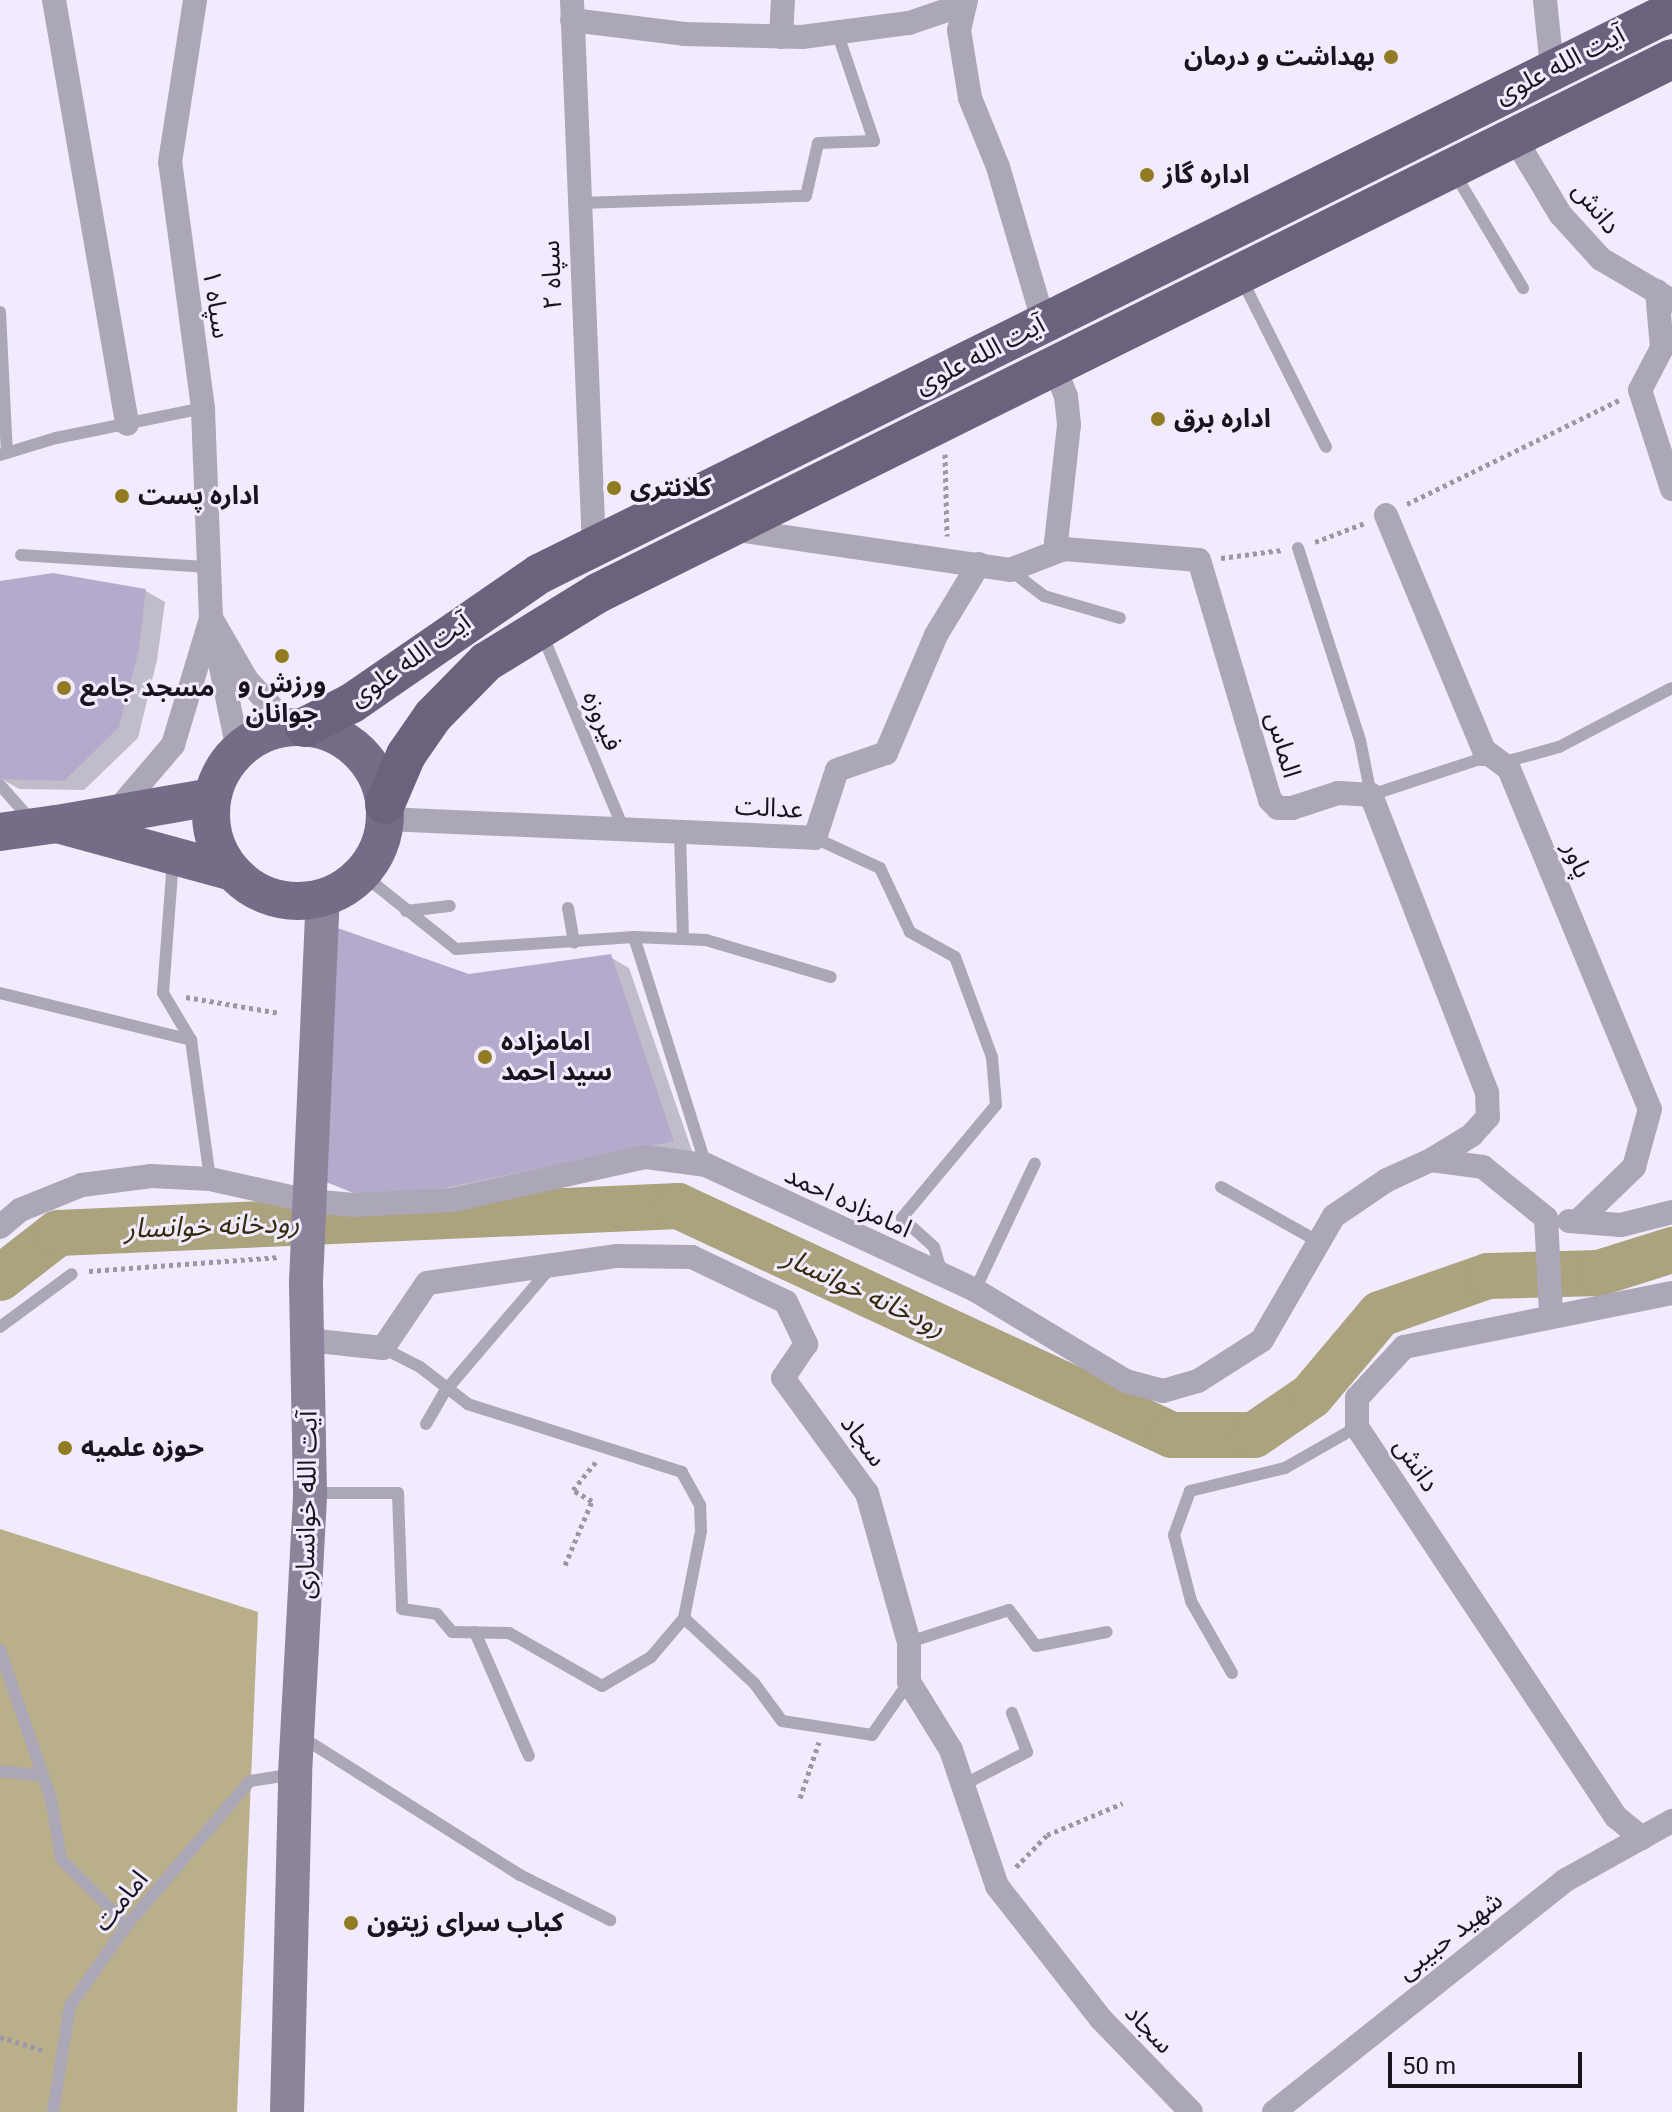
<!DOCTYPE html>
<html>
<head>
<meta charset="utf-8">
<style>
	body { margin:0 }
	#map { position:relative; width:1672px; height:2112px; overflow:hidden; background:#f1ebfd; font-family:Roboto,"Noto Sans Arabic",sans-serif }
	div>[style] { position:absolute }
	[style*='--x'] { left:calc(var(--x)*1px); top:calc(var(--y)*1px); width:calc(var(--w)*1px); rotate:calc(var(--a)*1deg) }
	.forest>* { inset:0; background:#b9af8b }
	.shadow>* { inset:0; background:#0003 }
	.river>* { height:46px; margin:-23px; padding:0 23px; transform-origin:23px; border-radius:23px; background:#aba27e }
	.building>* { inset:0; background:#b6aacc }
	.path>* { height:5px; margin-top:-2.5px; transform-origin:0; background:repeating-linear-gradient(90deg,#9c97a6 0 4px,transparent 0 8px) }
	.service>* { height:12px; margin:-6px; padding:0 6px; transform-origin:6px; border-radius:6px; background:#aca7b7 }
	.minor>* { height:24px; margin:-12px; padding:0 12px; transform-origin:12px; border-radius:12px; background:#aca7b7 }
	.secondary>* { height:34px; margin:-17px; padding:0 17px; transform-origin:17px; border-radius:17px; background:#8c849b }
	.primary>* { height:38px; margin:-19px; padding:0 19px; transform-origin:19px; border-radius:19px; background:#756c87 }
	.primary>.ring { margin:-19px; padding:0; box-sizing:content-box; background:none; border:38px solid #756c87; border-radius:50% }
	.trunk>* { height:40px; margin:-20px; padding:0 20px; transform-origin:20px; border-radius:20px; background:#6c627e }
	.dots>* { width:22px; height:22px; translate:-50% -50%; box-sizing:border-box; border:4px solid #f1ebfd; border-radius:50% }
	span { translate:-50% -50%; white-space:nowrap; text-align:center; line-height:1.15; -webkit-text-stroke:6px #f1ebfd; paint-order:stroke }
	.poi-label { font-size:26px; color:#18141e; font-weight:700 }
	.right { translate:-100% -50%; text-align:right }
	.left { translate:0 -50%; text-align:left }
	.street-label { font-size:26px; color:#18141e }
	.water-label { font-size:28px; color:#332b0c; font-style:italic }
	.scale { position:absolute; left:1388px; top:2052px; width:194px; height:36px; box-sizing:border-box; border:4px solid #18141e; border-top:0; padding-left:10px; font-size:24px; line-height:28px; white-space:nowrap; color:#18141e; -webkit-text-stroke:6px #f1ebfd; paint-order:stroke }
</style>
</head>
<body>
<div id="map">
	<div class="forest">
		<i style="clip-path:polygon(0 1529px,258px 1612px,237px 2112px,0 2112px)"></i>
	</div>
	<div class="shadow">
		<i style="clip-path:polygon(0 583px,146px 591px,165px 602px,157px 660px,138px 738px,84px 790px,19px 789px,0 778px)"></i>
		<i style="clip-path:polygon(610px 957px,629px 968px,692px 1151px,377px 1204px,328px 1181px,468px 976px)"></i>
	</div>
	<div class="river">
		<i style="--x:0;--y:1278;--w:73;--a:-37.8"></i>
		<i style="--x:58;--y:1233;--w:621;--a:-2.49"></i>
		<i style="--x:678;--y:1206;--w:544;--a:24.87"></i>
		<i style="--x:1172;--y:1435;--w:82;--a:0"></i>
		<i style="--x:1254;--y:1435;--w:69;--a:-34.4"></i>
		<i style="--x:1311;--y:1396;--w:107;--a:-49.9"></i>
		<i style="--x:1380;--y:1314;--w:114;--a:-19.4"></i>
		<i style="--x:1488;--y:1276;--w:111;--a:-1.5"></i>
		<i style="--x:1599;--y:1273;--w:77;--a:-17.5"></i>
	</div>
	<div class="building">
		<i style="clip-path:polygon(53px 573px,146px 589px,139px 649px,119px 727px,64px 781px,0 779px,0 581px)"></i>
		<i style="clip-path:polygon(329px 925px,469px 974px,611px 954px,674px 1141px,433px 1190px,356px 1194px,326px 1182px)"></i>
	</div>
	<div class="path">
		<i style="--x:945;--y:454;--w:82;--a:88.6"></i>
		<i style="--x:1407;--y:504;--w:238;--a:-26.1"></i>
		<i style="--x:1315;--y:542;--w:53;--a:-20.8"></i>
		<i style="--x:1221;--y:558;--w:62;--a:-7.5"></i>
		<i style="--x:186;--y:997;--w:95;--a:9.7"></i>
		<i style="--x:89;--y:1271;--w:191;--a:-4.2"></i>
		<i style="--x:565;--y:1565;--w:69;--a:-67.1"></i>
		<i style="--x:592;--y:1501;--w:22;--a:-150"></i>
		<i style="--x:573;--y:1490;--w:36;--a:-51"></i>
		<i style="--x:800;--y:1798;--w:59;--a:-71.3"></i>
		<i style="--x:1016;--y:1867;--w:45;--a:-45.9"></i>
		<i style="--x:1047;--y:1835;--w:82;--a:-22.8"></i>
		<i style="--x:0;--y:2037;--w:47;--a:17.3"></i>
	</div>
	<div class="service">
		<i style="--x:1455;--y:174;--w:133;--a:59.2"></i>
		<i style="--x:579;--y:203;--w:227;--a:-1.8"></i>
		<i style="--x:806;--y:196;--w:54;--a:-77.2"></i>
		<i style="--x:818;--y:143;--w:56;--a:-2"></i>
		<i style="--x:874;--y:141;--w:115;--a:-108.7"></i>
		<i style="--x:1241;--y:278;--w:189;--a:63.3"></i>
		<i style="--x:0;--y:312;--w:141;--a:87.2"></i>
		<i style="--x:0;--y:455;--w:59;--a:-16.9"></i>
		<i style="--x:56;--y:438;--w:150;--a:-11.5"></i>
		<i style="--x:1298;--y:548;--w:202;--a:72.1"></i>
		<i style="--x:1360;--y:740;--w:56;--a:78.7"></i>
		<i style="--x:1371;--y:795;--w:112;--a:-18.3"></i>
		<i style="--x:1477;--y:760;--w:35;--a:0"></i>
		<i style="--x:1512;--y:760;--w:49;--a:-15.5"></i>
		<i style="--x:1559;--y:747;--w:127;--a:-27.6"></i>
		<i style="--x:21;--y:555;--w:188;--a:3.7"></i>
		<i style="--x:1010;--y:570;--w:43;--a:37.4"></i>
		<i style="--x:1044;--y:596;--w:79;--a:16.1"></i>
		<i style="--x:542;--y:634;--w:212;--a:67.3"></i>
		<i style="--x:0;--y:785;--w:48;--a:48.4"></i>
		<i style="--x:680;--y:832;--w:106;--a:88.4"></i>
		<i style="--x:815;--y:838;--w:72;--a:24.8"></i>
		<i style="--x:880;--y:868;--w:71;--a:64.9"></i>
		<i style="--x:910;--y:932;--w:51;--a:29.1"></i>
		<i style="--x:955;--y:957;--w:107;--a:69.7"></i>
		<i style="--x:992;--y:1057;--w:48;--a:85.2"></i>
		<i style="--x:996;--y:1105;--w:147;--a:129.8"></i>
		<i style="--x:902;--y:1218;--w:43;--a:42.2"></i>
		<i style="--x:934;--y:1247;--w:27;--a:73"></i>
		<i style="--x:173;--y:860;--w:133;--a:94.3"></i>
		<i style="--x:163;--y:993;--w:55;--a:59.2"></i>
		<i style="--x:191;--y:1040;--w:140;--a:82.2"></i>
		<i style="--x:362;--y:874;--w:120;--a:38.6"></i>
		<i style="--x:456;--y:949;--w:178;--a:-3.9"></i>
		<i style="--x:634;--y:937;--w:72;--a:2.4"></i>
		<i style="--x:706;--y:940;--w:130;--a:16.5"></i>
		<i style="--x:568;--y:908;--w:35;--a:80"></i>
		<i style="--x:406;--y:911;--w:44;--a:-6.5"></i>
		<i style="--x:634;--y:937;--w:239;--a:72.5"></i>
		<i style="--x:0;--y:993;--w:197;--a:13.8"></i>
		<i style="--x:1221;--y:1187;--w:112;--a:29.3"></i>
		<i style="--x:975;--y:1290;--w:140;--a:-64.7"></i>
		<i style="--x:0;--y:1327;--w:89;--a:-36.4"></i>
		<i style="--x:426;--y:1424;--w:39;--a:-60"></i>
		<i style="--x:446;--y:1390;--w:162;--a:-49.5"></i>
		<i style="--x:313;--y:1493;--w:85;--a:0"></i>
		<i style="--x:398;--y:1493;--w:116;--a:88"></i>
		<i style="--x:402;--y:1609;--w:35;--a:8"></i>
		<i style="--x:437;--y:1614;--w:23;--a:50"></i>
		<i style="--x:452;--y:1632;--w:57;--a:1"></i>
		<i style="--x:509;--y:1633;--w:107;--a:29.7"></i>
		<i style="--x:602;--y:1686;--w:57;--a:-30.6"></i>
		<i style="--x:651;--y:1657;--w:51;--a:-49.8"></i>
		<i style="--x:684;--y:1618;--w:89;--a:-78.9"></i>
		<i style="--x:701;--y:1531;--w:26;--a:-92"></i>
		<i style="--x:700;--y:1505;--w:38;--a:-119"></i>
		<i style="--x:682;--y:1472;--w:225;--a:-162.4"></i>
		<i style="--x:468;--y:1404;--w:61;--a:-142.4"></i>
		<i style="--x:420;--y:1367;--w:42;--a:-152.8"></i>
		<i style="--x:684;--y:1618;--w:96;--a:42.9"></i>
		<i style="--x:754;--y:1683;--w:47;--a:53.6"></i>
		<i style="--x:782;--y:1721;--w:91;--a:8.8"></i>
		<i style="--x:872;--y:1735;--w:65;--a:-55.1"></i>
		<i style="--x:475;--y:1632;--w:135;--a:66.5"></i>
		<i style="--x:909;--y:1642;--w:105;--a:-17.7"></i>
		<i style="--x:1009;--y:1610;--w:45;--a:53.1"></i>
		<i style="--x:1036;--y:1646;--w:72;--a:-11.2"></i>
		<i style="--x:0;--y:1650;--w:157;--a:71.1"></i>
		<i style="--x:51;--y:1799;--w:61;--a:80.5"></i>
		<i style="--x:61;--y:1859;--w:93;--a:45"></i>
		<i style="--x:1232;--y:1673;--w:83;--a:-119.7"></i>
		<i style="--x:1191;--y:1601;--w:68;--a:-104.4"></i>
		<i style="--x:1174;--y:1535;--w:47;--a:-70"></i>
		<i style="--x:1190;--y:1491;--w:98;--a:-13.6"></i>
		<i style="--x:1285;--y:1468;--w:83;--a:-29.7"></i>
		<i style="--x:300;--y:1736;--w:260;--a:32.3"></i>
		<i style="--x:520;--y:1875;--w:101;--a:26.6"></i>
		<i style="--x:0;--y:1771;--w:44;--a:6.5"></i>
		<i style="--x:963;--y:1785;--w:72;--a:-27.3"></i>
		<i style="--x:1027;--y:1752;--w:42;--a:-111"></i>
		<i style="--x:53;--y:2112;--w:107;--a:-80.9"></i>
		<i style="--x:70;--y:2006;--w:99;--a:-54.9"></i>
		<i style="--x:127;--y:1925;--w:189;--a:-49.5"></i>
		<i style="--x:250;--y:1781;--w:45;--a:-9"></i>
	</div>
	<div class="minor">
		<i style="--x:54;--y:0;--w:430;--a:80.2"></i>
		<i style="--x:572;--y:0;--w:548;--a:87.7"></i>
		<i style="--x:966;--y:0;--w:31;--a:103"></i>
		<i style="--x:959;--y:30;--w:69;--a:80.8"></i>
		<i style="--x:970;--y:98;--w:74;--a:67.9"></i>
		<i style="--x:998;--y:167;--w:163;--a:73.6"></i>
		<i style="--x:1545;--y:0;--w:68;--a:84.1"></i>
		<i style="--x:572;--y:20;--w:113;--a:7.1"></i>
		<i style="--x:684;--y:34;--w:118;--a:1.5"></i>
		<i style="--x:802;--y:37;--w:108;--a:-7.5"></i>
		<i style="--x:909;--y:23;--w:59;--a:-18.7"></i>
		<i style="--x:781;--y:37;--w:37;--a:-87"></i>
		<i style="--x:1514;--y:137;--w:90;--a:59.1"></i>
		<i style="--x:1560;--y:214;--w:61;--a:47.7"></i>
		<i style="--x:1601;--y:259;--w:82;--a:30.6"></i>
		<i style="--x:1657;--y:291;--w:57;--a:85"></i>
		<i style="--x:1662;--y:348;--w:47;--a:117.6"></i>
		<i style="--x:1640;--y:390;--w:104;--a:72.1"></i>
		<i style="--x:1055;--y:368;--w:30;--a:69"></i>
		<i style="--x:1066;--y:396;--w:29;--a:84"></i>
		<i style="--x:1069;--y:425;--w:118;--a:96.3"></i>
		<i style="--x:1056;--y:542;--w:11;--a:41"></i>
		<i style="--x:1064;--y:549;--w:135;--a:4.7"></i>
		<i style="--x:1199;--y:560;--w:250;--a:73.5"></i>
		<i style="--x:1270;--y:800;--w:11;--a:45"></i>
		<i style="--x:1278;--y:808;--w:14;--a:0"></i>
		<i style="--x:1292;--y:808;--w:48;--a:-18.1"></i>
		<i style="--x:1338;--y:793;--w:33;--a:3"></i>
		<i style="--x:1371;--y:795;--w:320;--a:68.7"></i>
		<i style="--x:1487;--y:1093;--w:24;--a:88"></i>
		<i style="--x:1488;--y:1117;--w:24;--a:132"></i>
		<i style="--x:1472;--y:1135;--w:48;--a:148.6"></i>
		<i style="--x:1386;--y:515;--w:255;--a:67.4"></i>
		<i style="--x:1484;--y:750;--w:31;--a:37"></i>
		<i style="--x:1509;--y:769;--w:368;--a:67.5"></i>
		<i style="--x:1650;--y:1109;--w:60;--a:105.4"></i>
		<i style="--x:1634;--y:1167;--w:78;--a:136"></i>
		<i style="--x:730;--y:529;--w:283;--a:8.3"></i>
		<i style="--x:1010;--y:570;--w:58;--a:-21.3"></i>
		<i style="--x:238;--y:750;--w:135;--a:-101.6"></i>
		<i style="--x:211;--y:618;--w:72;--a:59.9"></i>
		<i style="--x:247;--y:680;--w:64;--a:47.5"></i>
		<i style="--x:114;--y:814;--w:91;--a:-49.5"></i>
		<i style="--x:173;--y:745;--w:133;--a:-73.3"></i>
		<i style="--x:211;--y:618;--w:210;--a:-92.2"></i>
		<i style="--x:203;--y:408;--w:248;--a:-97.6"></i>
		<i style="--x:170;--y:162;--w:164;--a:-81.2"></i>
		<i style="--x:386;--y:819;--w:429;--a:2.5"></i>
		<i style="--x:815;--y:838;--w:71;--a:-72.1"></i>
		<i style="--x:837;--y:770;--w:52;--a:-19.1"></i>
		<i style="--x:886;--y:753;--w:128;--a:-67"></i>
		<i style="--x:936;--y:635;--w:83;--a:-58.8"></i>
		<i style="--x:1546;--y:1218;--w:96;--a:87"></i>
		<i style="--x:1569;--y:1221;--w:52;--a:4.4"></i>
		<i style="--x:1621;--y:1225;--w:53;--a:-14.3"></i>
		<i style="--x:0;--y:1227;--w:26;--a:-40"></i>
		<i style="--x:20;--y:1210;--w:67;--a:-22"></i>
		<i style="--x:82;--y:1185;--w:70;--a:-7.4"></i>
		<i style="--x:151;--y:1176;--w:59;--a:2.9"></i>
		<i style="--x:210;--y:1179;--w:101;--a:12.5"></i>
		<i style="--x:309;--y:1201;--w:45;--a:5.1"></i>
		<i style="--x:354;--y:1205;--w:99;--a:-2.9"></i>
		<i style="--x:453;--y:1200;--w:198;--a:-12.6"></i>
		<i style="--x:646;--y:1157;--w:61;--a:7.6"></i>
		<i style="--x:706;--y:1165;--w:297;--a:24.9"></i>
		<i style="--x:975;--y:1290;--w:176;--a:31.1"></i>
		<i style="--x:1126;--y:1381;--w:38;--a:15"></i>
		<i style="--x:1163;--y:1391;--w:36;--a:-16"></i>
		<i style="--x:1198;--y:1381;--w:76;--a:-32.6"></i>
		<i style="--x:1262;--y:1340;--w:143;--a:-59.9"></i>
		<i style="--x:1334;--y:1216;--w:64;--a:-34.2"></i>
		<i style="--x:1387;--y:1180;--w:48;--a:-24.4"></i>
		<i style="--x:1431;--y:1160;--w:52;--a:7.7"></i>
		<i style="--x:1483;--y:1167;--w:81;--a:39"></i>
		<i style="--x:308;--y:1340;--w:75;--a:6.1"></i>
		<i style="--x:383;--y:1348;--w:78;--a:-55.9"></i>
		<i style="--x:427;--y:1283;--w:192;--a:-8.1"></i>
		<i style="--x:617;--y:1256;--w:75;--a:0.8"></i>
		<i style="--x:692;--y:1257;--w:104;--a:25.6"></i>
		<i style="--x:786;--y:1302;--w:47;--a:64.5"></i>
		<i style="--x:806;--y:1344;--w:41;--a:124.1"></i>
		<i style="--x:783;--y:1378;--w:142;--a:53.9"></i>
		<i style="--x:867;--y:1493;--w:155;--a:74.3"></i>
		<i style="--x:909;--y:1642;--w:40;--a:90"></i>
		<i style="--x:909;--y:1682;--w:80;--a:58.3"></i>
		<i style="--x:951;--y:1750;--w:144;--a:71.3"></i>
		<i style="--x:997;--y:1886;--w:169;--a:52"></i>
		<i style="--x:1101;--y:2019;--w:129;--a:45.9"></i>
		<i style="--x:1642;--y:1838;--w:33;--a:-141"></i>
		<i style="--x:1616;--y:1817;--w:468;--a:-123.6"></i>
		<i style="--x:1357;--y:1427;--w:29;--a:-90"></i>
		<i style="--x:1357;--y:1398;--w:69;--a:-47.3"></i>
		<i style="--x:1404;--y:1347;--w:273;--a:-11.4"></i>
		<i style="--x:1274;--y:2112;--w:371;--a:-38.5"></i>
		<i style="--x:1564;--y:1881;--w:124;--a:-29.1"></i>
	</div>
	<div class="secondary">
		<i style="--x:287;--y:2112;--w:338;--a:-88.6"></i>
		<i style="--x:295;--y:1774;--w:281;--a:-86.9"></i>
		<i style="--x:310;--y:1493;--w:211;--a:-91.1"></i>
		<i style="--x:306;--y:1282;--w:384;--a:-87.5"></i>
	</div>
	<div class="primary">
		<i class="ring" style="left:211px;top:727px;width:136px;height:136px"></i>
		<i style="--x:212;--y:797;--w:157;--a:170.1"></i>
		<i style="--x:57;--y:824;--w:181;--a:15.3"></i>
		<i style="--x:0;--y:832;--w:58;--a:-8"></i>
	</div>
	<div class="trunk">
		<i style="--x:305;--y:727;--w:53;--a:-27.1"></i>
		<i style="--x:352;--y:703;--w:227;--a:-34.6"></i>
		<i style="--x:539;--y:574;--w:1265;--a:-26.42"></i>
		<i style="--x:385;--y:804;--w:53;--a:-66.8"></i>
		<i style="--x:406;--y:755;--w:47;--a:-55.3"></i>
		<i style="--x:433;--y:716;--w:76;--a:-45.5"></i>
		<i style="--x:486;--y:662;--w:132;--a:-31.6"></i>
		<i style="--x:598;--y:593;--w:1199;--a:-26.44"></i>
	</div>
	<div class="dots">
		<i style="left:1391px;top:57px;background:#927c23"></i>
		<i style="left:1147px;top:175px;background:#927c23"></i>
		<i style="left:1158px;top:419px;background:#927c23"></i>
		<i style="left:614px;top:488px;background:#927c23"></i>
		<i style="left:122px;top:496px;background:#927c23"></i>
		<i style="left:282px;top:656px;background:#927c23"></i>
		<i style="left:64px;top:688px;background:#927c23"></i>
		<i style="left:485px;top:1057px;background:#927c23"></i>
		<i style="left:65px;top:1448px;background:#927c23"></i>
		<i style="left:351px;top:1923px;background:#927c23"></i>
	</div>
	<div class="poi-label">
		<span class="right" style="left:1375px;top:57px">بهداشت و درمان</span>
		<span class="left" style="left:1163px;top:175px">اداره گاز</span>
		<span class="left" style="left:1174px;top:419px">اداره برق</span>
		<span class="left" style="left:630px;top:488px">کلانتری</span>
		<span class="left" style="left:138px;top:496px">اداره پست</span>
		<span style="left:282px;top:699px">ورزش و<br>جوانان</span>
		<span class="left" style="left:80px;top:688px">مسجد جامع</span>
		<span class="left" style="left:501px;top:1057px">امامزاده<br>سید احمد</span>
		<span class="left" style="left:81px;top:1448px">حوزه علمیه</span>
		<span class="left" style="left:367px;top:1923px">کباب سرای زیتون</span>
	</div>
	<div class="street-label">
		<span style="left:1560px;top:65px;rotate:-27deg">آیت الله علوی</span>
		<span style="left:1596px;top:208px;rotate:51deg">دانش</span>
		<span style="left:552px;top:275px;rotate:-92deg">سپاه ۲</span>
		<span style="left:216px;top:304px;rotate:81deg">سپاه ۱</span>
		<span style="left:980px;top:355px;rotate:-27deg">آیت الله علوی</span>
		<span style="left:410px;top:660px;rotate:-35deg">آیت الله علوی</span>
		<span style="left:602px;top:721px;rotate:67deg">فیروزه</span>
		<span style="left:1283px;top:745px;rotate:74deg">الماس</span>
		<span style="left:769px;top:808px;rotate:3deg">عدالت</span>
		<span style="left:1577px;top:860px;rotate:67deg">پاور</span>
		<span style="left:848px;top:1202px;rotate:25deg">امامزاده احمد</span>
		<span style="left:863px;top:1441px;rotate:53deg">سجاد</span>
		<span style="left:1416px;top:1465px;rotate:56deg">دانش</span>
		<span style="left:307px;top:1505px;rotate:-89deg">آیت الله خوانساری</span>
		<span style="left:121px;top:1901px;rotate:-51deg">امامت</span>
		<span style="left:1450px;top:1936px;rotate:-38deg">شهید حبیبی</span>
		<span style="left:1149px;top:2029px;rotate:46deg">سجاد</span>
	</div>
	<div class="water-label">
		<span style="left:212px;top:1226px;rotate:-2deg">رودخانه خوانسار</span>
		<span style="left:864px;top:1292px;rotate:25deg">رودخانه خوانسار</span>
	</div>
	<div class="scale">50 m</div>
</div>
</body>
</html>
